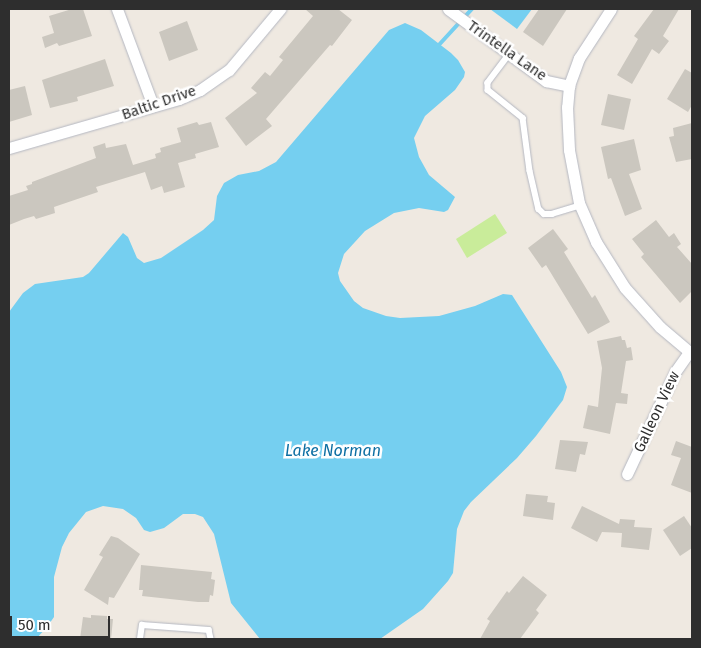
<!DOCTYPE html>
<html>
<head>
<meta charset="utf-8">
<style>
	body { margin:0 }
	#map { position:relative; width:701px; height:648px; overflow:hidden; background:#efe9e1; font-family:"Fira Sans",sans-serif }
	div>[style] { position:absolute }
	[style*='--x'] { left:calc(var(--x)*1px); top:calc(var(--y)*1px); width:calc(var(--w)*1px); rotate:calc(var(--a)*1deg) }
	.pitch>* { inset:0; background:#c9ec9a }
	.water>* { inset:0; background:#75cff0 }
	.stream>* { height:4px; margin:-2px; padding:0 2px; transform-origin:2px; border-radius:2px; background:#75cff0 }
	.building>* { inset:0; background:#cbc7bf }
	.roads { filter:drop-shadow(0 0 1px #b4b7c1) drop-shadow(0 0 1px #b4b7c1) }
	.service>* { height:5.5px; margin:-2.75px; padding:0 2.75px; transform-origin:2.75px; border-radius:2.75px; background:#fff }
	.minor>* { height:11px; margin:-5.5px; padding:0 5.5px; transform-origin:5.5px; border-radius:5.5px; background:#fff }
	span { translate:-50% -50%; white-space:nowrap; text-align:center; line-height:1.15; -webkit-text-stroke:5px #fff; paint-order:stroke }
	.street-label { font-size:15px; color:#2e2e2e }
	.water-label { font-size:16px; color:#0d6fa3; font-style:italic }
	.frame { position:absolute; inset:0; border:10px solid #2e2e2e; pointer-events:none }
	.scale { position:absolute; left:10px; top:616px; width:100px; height:22px; box-sizing:border-box; border:2px solid #2e2e2e; border-top:0; padding-left:6px; font-size:15px; line-height:18px; white-space:nowrap; color:#2e2e2e; -webkit-text-stroke:4px #fff; paint-order:stroke }
</style>
</head>
<body>
<div id="map">
	<div class="pitch">
		<i style="clip-path:polygon(495px 214px,507px 233px,467px 258px,456px 239px)"></i>
	</div>
	<div class="water">
		<i style="clip-path:polygon(490px 9px,532px 9px,517px 29px)"></i>
		<i style="clip-path:polygon(405px 23px,421px 30px,451px 53px,458px 60px,465px 72px,464px 77px,455px 90px,425px 116px,414px 138px,419px 157px,429px 175px,455px 197px,448px 210px,444px 212px,419px 208px,394px 213px,365px 231px,344px 254px,338px 273px,340px 281px,354px 301px,363px 308px,386px 316px,400px 318px,439px 316px,475px 306px,503px 294px,512px 295px,561px 372px,567px 387px,563px 400px,536px 436px,517px 458px,471px 502px,464px 511px,457px 529px,453px 573px,448px 581px,423px 609px,380px 639px,260px 639px,231px 603px,214px 534px,203px 517px,195px 514px,183px 514px,164px 528px,150px 532px,144px 530px,136px 518px,123px 509px,103px 506px,86px 512px,69px 533px,62px 547px,54px 577px,54px 617px,47px 627px,36px 639px,9px 639px,9px 312px,23px 293px,35px 284px,83px 277px,89px 273px,123px 233px,128px 237px,137px 258px,144px 263px,161px 258px,203px 230px,214px 220px,217px 196px,224px 183px,238px 175px,259px 171px,276px 162px,389px 30px)"></i>
	</div>
	<div class="stream">
		<i style="--x:437;--y:47;--w:52;--a:-47.4"></i>
	</div>
	<div class="building">
		<i style="clip-path:polygon(72px 9px,83px 9px,92px 36px,59px 46px,57px 43px,45px 48px,42px 37px,54px 33px,49px 16px)"></i>
		<i style="clip-path:polygon(305px 9px,338px 9px,352px 20px,332px 46px,330px 45px,266px 119px,272px 126px,246px 146px,225px 118px,257px 93px,251px 88px,265px 72px,270px 76px,283px 60px,279px 57px,313px 16px)"></i>
		<i style="clip-path:polygon(539px 9px,567px 9px,543px 46px,523px 32px)"></i>
		<i style="clip-path:polygon(654px 9px,679px 9px,663px 36px,669px 41px,659px 54px,652px 49px,632px 84px,617px 75px,638px 39px,634px 36px)"></i>
		<i style="clip-path:polygon(187px 21px,198px 50px,169px 61px,159px 32px)"></i>
		<i style="clip-path:polygon(105px 59px,114px 86px,77px 97px,78px 101px,50px 108px,42px 80px)"></i>
		<i style="clip-path:polygon(685px 69px,692px 73px,692px 105px,688px 112px,667px 99px)"></i>
		<i style="clip-path:polygon(25px 86px,32px 115px,9px 122px,9px 90px)"></i>
		<i style="clip-path:polygon(608px 94px,631px 99px,624px 130px,601px 125px)"></i>
		<i style="clip-path:polygon(197px 122px,199px 125px,211px 122px,219px 147px,195px 154px,196px 158px,178px 163px,185px 187px,164px 193px,162px 186px,151px 190px,145px 172px,96px 187px,98px 192px,54px 207px,55px 213px,36px 219px,34px 216px,24px 219px,9px 225px,9px 196px,28px 190px,26px 186px,32px 184px,32px 182px,96px 158px,93px 147px,105px 143px,106px 148px,126px 144px,133px 165px,156px 158px,155px 154px,161px 152px,160px 148px,181px 142px,177px 128px)"></i>
		<i style="clip-path:polygon(692px 123px,692px 159px,676px 162px,669px 137px,674px 136px,673px 128px)"></i>
		<i style="clip-path:polygon(634px 139px,641px 170px,629px 174px,642px 209px,625px 216px,611px 178px,608px 179px,601px 147px)"></i>
		<i style="clip-path:polygon(656px 220px,669px 237px,674px 233px,681px 244px,677px 247px,692px 264px,692px 291px,680px 303px,641px 257px,644px 254px,632px 239px)"></i>
		<i style="clip-path:polygon(553px 229px,568px 249px,564px 252px,592px 298px,595px 295px,610px 322px,588px 334px,546px 265px,542px 268px,528px 248px)"></i>
		<i style="clip-path:polygon(621px 336px,622px 340px,625px 340px,627px 348px,631px 347px,633px 360px,626px 361px,621px 393px,628px 394px,627px 404px,616px 403px,610px 434px,583px 428px,588px 405px,598px 407px,602px 368px,597px 341px)"></i>
		<i style="clip-path:polygon(560px 440px,588px 442px,585px 455px,580px 454px,576px 472px,555px 469px)"></i>
		<i style="clip-path:polygon(676px 441px,692px 447px,692px 493px,671px 485px,681px 458px,671px 455px)"></i>
		<i style="clip-path:polygon(526px 494px,548px 496px,547px 502px,555px 503px,553px 520px,523px 516px)"></i>
		<i style="clip-path:polygon(582px 506px,619px 524px,620px 519px,635px 520px,634px 527px,652px 528px,649px 550px,621px 547px,622px 533px,602px 532px,597px 542px,571px 528px)"></i>
		<i style="clip-path:polygon(684px 516px,692px 528px,692px 548px,680px 556px,663px 530px)"></i>
		<i style="clip-path:polygon(111px 536px,118px 538px,140px 554px,114px 598px,109px 597px,108px 605px,84px 590px,103px 557px,99px 555px)"></i>
		<i style="clip-path:polygon(141px 565px,212px 572px,211px 579px,215px 580px,213px 596px,210px 595px,209px 602px,198px 602px,142px 596px,143px 590px,139px 590px)"></i>
		<i style="clip-path:polygon(523px 576px,547px 595px,536px 610px,539px 613px,520px 639px,480px 639px,490px 621px,487px 619px,507px 591px,509px 593px)"></i>
		<i style="clip-path:polygon(91px 615px,107px 616px,107px 619px,113px 619px,111px 639px,80px 639px,83px 617px,91px 618px)"></i>
	</div>
	<div class="roads">
		<div class="service">
			<i style="--x:509;--y:55;--w:35;--a:127"></i>
			<i style="--x:488;--y:83;--w:7;--a:90"></i>
			<i style="--x:488;--y:90;--w:45;--a:38.7"></i>
			<i style="--x:523;--y:118;--w:53;--a:82.5"></i>
			<i style="--x:530;--y:171;--w:39;--a:77"></i>
			<i style="--x:539;--y:209;--w:7;--a:45"></i>
			<i style="--x:544;--y:214;--w:8;--a:0"></i>
			<i style="--x:552;--y:214;--w:28;--a:-17"></i>
			<i style="--x:140;--y:639;--w:14;--a:-82"></i>
			<i style="--x:142;--y:625;--w:67;--a:4.3"></i>
			<i style="--x:209;--y:630;--w:9;--a:77"></i>
		</div>
		<div class="minor">
			<i style="--x:117;--y:9;--w:103;--a:69.6"></i>
			<i style="--x:448;--y:9;--w:122;--a:36.3"></i>
			<i style="--x:546;--y:81;--w:24;--a:12"></i>
			<i style="--x:611;--y:9;--w:59;--a:123.1"></i>
			<i style="--x:579;--y:58;--w:30;--a:110"></i>
			<i style="--x:569;--y:86;--w:21;--a:95"></i>
			<i style="--x:567;--y:107;--w:43;--a:87.3"></i>
			<i style="--x:569;--y:150;--w:54;--a:79.3"></i>
			<i style="--x:579;--y:203;--w:43;--a:66.4"></i>
			<i style="--x:596;--y:242;--w:54;--a:57.8"></i>
			<i style="--x:625;--y:288;--w:52;--a:48.1"></i>
			<i style="--x:660;--y:327;--w:42;--a:40.2"></i>
			<i style="--x:9;--y:148;--w:177;--a:-16.1"></i>
			<i style="--x:179;--y:99;--w:23;--a:-23"></i>
			<i style="--x:200;--y:90;--w:35;--a:-35"></i>
			<i style="--x:229;--y:70;--w:80;--a:-50.1"></i>
			<i style="--x:627;--y:474;--w:113;--a:-64.8"></i>
			<i style="--x:675;--y:372;--w:24;--a:-55"></i>
		</div>
	</div>
	<div class="street-label">
		<span style="left:507px;top:51px;rotate:35deg">Trintella Lane</span>
		<span style="left:159px;top:103px;rotate:-19deg">Baltic Drive</span>
		<span style="left:657px;top:412px;rotate:-65deg">Galleon View</span>
	</div>
	<div class="water-label">
		<span style="left:333px;top:451px">Lake Norman</span>
	</div>
	<div class="frame"></div>
	<div class="scale">50 m</div>
</div>
</body>
</html>
